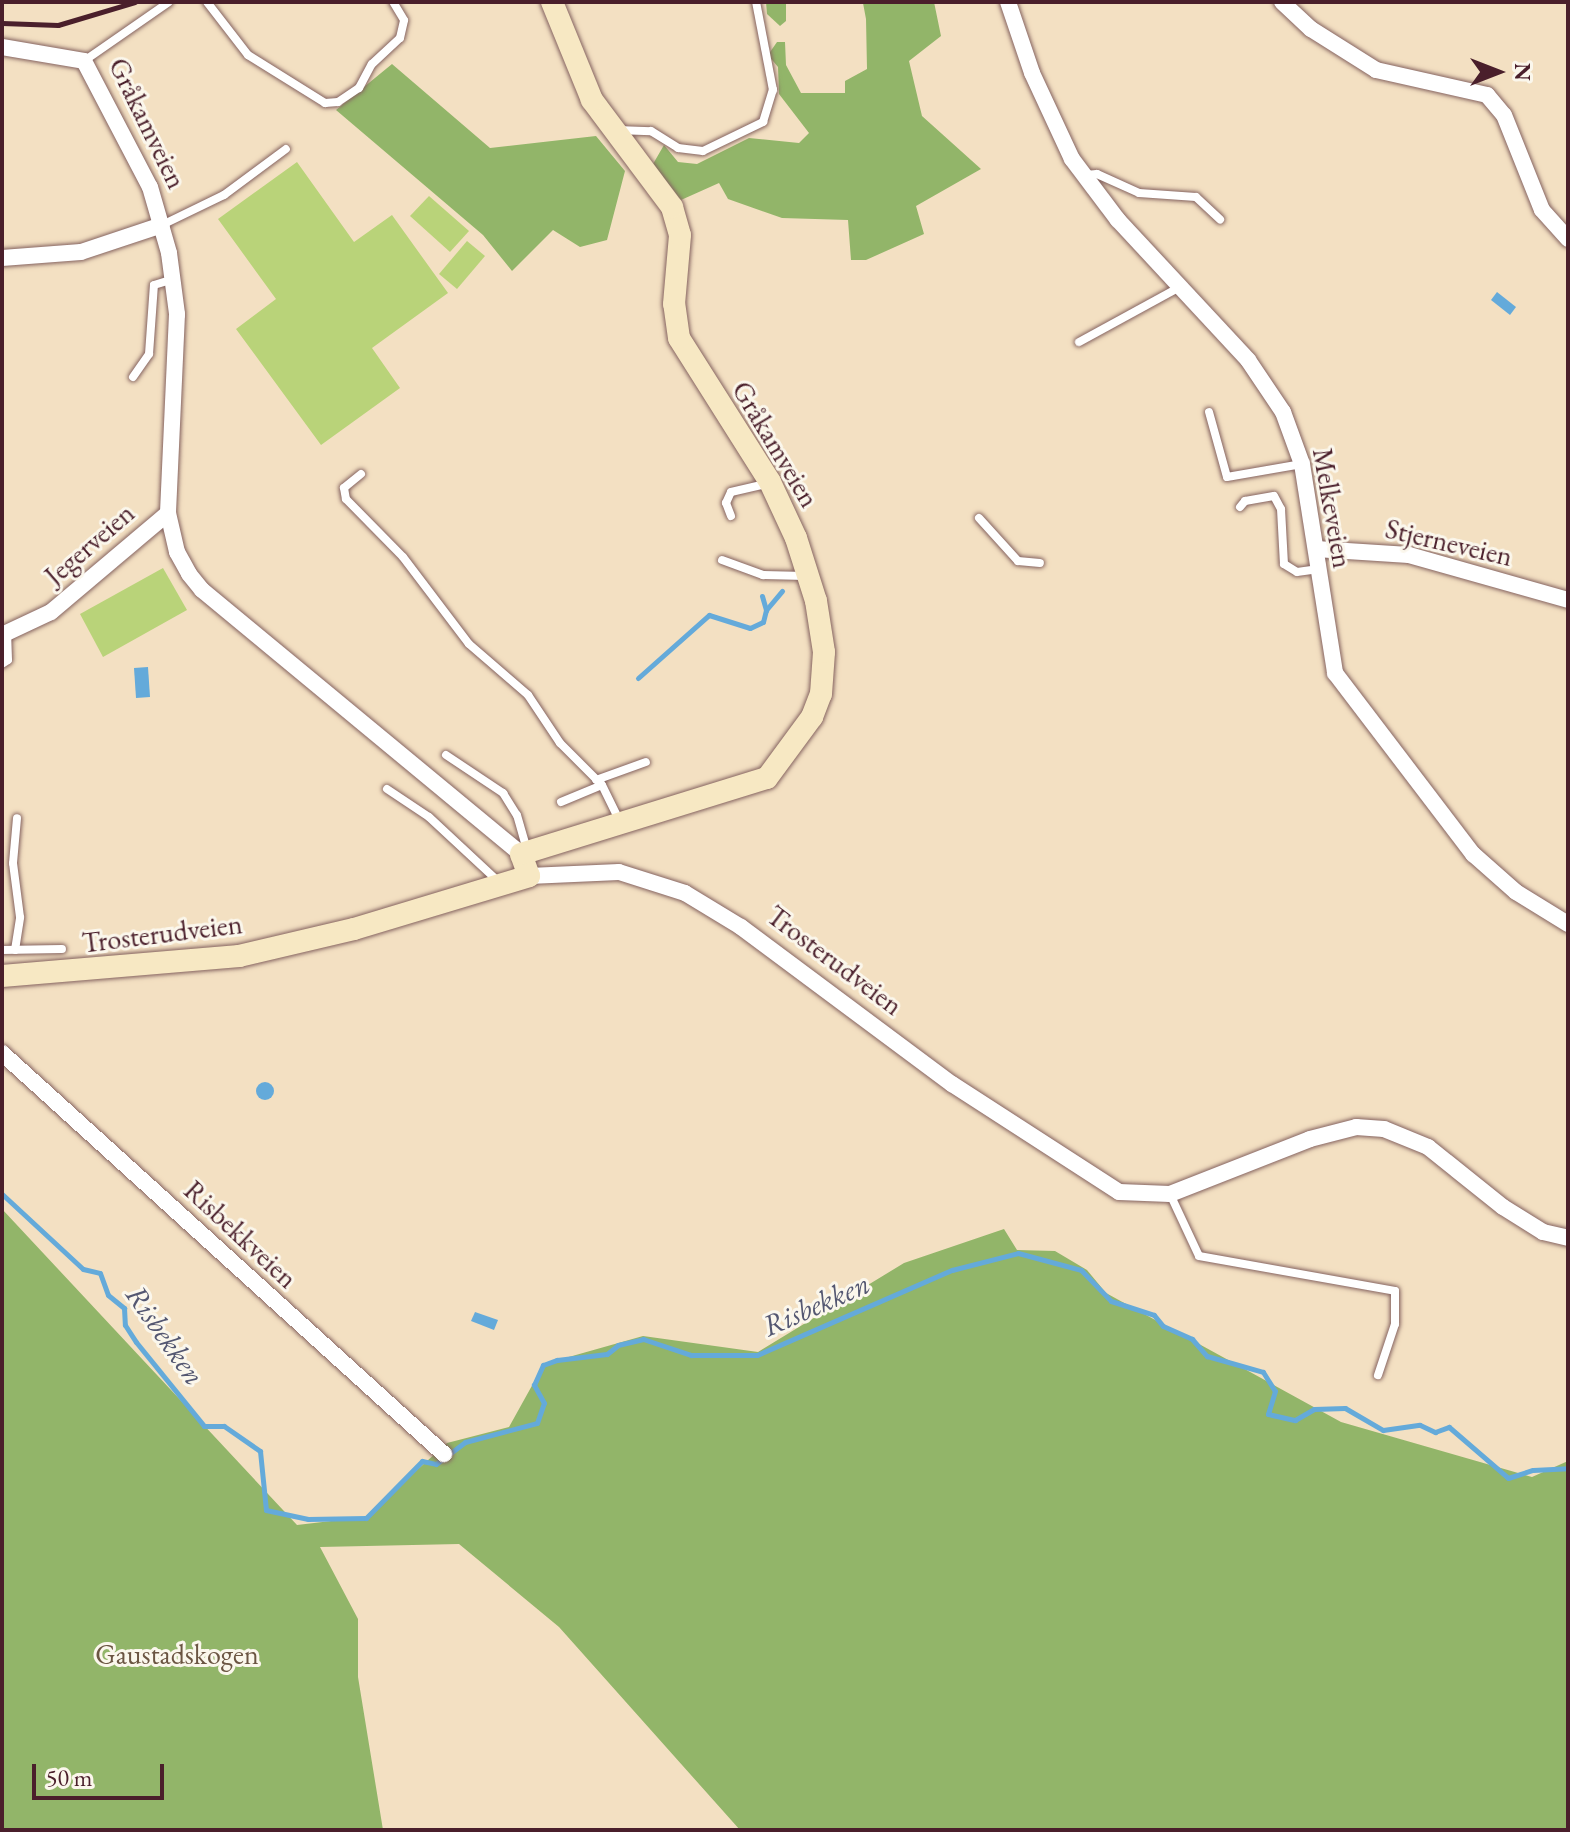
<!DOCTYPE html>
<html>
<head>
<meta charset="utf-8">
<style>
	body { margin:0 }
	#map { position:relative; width:1570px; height:1832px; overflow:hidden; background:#f3e0c2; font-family:"EB Garamond",serif }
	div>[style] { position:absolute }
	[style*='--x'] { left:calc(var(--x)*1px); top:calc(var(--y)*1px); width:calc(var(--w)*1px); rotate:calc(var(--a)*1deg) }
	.green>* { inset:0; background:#b9d379 }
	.forest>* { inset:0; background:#92b569 }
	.water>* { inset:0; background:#64aada }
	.round { border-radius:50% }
	.stream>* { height:5px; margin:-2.5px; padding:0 2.5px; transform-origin:2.5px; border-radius:2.5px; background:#64aada }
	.roads { filter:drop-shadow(0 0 2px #856360) drop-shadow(0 0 2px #856360) }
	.lane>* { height:8px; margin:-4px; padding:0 4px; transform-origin:4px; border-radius:4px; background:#fff }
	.street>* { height:16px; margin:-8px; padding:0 8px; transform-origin:8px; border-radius:8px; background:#fff }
	.secondary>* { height:22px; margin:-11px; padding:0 11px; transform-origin:11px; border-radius:11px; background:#f7e8c3 }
	.rail>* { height:5px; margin:-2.5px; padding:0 2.5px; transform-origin:2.5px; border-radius:2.5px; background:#4a1f2b }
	span { translate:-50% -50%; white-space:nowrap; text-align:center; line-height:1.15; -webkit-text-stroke:6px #fbf7ec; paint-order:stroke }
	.street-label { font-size:28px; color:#4a1f2b }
	.park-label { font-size:28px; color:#6b5542 }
	.water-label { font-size:30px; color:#545771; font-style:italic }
	.frame { position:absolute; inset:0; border:4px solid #4a1f2b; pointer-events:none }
	.north { position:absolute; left:1458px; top:32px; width:80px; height:80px; -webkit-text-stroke:6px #fbf7ec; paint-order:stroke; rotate:90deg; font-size:22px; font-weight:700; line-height:32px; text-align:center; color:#4a1f2b }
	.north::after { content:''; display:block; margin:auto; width:28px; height:36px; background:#4a1f2b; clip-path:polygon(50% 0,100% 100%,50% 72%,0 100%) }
	.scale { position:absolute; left:32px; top:1764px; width:132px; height:36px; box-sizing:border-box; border:4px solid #4a1f2b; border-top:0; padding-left:10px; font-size:24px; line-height:28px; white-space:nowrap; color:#4a1f2b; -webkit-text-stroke:6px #fbf7ec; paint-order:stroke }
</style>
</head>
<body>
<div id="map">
	<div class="green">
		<i style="clip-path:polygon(297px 162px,354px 242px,392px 215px,448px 293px,372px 348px,400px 388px,321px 445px,236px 329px,276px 299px,218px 219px)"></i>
		<i style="clip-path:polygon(429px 196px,469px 231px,450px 252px,410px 216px)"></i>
		<i style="clip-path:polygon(467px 241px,485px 256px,457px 289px,439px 274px)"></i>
		<i style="clip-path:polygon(163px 568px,187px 610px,103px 657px,80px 614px)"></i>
	</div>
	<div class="forest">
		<i style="clip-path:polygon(786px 2px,786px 21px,780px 26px,767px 14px,766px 2px)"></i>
		<i style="clip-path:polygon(834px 2px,934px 2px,941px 36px,909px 61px,922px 116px,981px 169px,916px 206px,924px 234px,866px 260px,851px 260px,848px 220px,782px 218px,728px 199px,719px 183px,681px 200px,653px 164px,664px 145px,678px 162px,697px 164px,749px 138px,799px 143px,809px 133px,779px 94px,778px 67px,768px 55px,777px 42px,785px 42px,786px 65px,801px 93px,845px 93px,845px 81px,867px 69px,866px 19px,863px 3px)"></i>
		<i style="clip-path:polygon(392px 64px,490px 148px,596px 136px,625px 171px,607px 240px,580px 247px,553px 230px,512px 271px,483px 235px,336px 110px)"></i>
		<i style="clip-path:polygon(2px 1209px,297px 1525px,365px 1517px,447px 1443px,509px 1427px,544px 1364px,643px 1336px,758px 1352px,904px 1263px,1004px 1229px,1017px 1250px,1055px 1251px,1087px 1270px,1106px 1293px,1341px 1422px,1532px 1477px,1568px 1461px,1568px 1830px,740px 1830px,559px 1627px,459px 1544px,320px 1547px,358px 1619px,358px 1677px,383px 1830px,2px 1830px)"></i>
	</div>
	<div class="water">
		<i style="clip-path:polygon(1497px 292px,1516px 307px,1510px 315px,1491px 300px)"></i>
		<i style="clip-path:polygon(148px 667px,150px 697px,136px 698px,134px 668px)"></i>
		<i class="round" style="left:256px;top:1082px;width:18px;height:18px"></i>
		<i style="clip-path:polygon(475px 1312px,498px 1320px,494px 1330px,471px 1321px)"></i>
	</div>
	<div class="stream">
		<i style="--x:762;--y:596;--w:15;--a:74"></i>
		<i style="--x:638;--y:678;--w:95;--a:-41.6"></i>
		<i style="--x:709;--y:615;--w:43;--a:17.6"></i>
		<i style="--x:750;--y:628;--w:14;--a:-25"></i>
		<i style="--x:763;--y:622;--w:12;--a:-76"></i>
		<i style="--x:766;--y:610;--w:25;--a:-50"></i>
		<i style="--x:2;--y:1194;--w:110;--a:42.8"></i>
		<i style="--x:83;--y:1269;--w:17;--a:13"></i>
		<i style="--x:100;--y:1273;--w:23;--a:70"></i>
		<i style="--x:108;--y:1295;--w:21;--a:39"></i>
		<i style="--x:124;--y:1308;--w:17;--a:87"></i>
		<i style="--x:125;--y:1325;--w:20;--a:57"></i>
		<i style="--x:136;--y:1342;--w:108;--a:51"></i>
		<i style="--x:204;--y:1426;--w:20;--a:0"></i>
		<i style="--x:224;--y:1426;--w:44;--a:34.8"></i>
		<i style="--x:260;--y:1451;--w:59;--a:84.2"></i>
		<i style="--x:266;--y:1510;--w:43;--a:12.1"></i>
		<i style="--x:308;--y:1519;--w:58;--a:-1"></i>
		<i style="--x:366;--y:1518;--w:80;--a:-45.5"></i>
		<i style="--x:422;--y:1461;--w:14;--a:12"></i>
		<i style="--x:436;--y:1464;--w:36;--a:-37"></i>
		<i style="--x:465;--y:1442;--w:74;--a:-14.8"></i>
		<i style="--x:537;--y:1423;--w:21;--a:-71"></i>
		<i style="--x:544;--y:1403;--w:21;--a:-119"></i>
		<i style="--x:534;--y:1385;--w:22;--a:-66"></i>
		<i style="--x:543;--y:1365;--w:15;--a:-20"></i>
		<i style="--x:557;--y:1360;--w:50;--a:-6.8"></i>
		<i style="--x:607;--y:1354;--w:14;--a:-39"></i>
		<i style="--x:618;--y:1345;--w:26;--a:-13"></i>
		<i style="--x:643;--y:1339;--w:51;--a:18.4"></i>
		<i style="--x:691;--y:1355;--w:66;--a:0"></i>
		<i style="--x:757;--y:1355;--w:213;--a:-23.6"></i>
		<i style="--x:952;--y:1270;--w:68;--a:-14.4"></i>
		<i style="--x:1018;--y:1253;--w:65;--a:15.1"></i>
		<i style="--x:1081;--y:1270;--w:43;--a:45.9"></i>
		<i style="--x:1111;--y:1301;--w:45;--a:18"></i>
		<i style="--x:1154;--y:1315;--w:14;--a:51"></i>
		<i style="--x:1163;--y:1326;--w:32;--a:24"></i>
		<i style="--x:1192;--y:1339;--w:23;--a:49"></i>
		<i style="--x:1207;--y:1356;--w:58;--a:15.9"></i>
		<i style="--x:1263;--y:1372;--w:22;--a:58"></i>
		<i style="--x:1275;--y:1391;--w:24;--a:107"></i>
		<i style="--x:1268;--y:1414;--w:28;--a:13"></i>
		<i style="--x:1295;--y:1420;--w:22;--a:-30"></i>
		<i style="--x:1314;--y:1409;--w:31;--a:-2"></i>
		<i style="--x:1345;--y:1408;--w:44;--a:30.1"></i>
		<i style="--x:1383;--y:1430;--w:37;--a:-8"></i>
		<i style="--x:1420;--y:1425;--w:17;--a:25"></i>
		<i style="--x:1435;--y:1432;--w:15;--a:-20"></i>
		<i style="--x:1449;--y:1427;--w:78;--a:40.8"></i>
		<i style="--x:1508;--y:1478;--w:26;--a:-18"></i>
		<i style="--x:1533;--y:1470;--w:35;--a:-3"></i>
	</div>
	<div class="roads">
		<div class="lane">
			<i style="--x:207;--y:2;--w:67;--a:52.3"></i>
			<i style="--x:248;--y:55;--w:91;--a:31.9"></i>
			<i style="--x:325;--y:103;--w:13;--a:-4"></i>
			<i style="--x:338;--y:102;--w:25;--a:-34"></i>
			<i style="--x:359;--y:88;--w:27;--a:-62"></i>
			<i style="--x:372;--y:64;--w:38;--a:-43"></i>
			<i style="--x:400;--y:38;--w:18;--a:-77"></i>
			<i style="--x:404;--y:20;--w:21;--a:-121"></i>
			<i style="--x:84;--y:61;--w:103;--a:-34.8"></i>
			<i style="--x:617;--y:130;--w:34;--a:2"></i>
			<i style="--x:651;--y:131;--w:32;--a:32"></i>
			<i style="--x:678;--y:148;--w:25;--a:7"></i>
			<i style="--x:703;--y:151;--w:67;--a:-25.8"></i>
			<i style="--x:763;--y:122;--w:34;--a:-73"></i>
			<i style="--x:773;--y:90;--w:90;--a:-100.9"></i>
			<i style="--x:1085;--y:175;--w:12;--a:-5"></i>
			<i style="--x:1097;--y:174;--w:46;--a:24.3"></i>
			<i style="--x:1139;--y:193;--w:57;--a:4"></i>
			<i style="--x:1196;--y:197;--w:33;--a:43"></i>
			<i style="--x:162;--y:225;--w:69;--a:-25.8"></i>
			<i style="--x:224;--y:195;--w:77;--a:-36.6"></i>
			<i style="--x:1079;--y:342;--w:115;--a:-28.6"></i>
			<i style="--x:133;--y:377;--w:28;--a:-55"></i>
			<i style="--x:149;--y:354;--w:69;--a:-85.9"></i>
			<i style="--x:154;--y:285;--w:21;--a:-17"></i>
			<i style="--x:1209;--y:412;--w:67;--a:74.5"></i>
			<i style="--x:1227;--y:477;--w:76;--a:-9.8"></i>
			<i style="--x:361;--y:474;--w:22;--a:141"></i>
			<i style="--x:344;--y:488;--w:11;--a:80"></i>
			<i style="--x:346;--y:499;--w:81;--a:45.5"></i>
			<i style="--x:403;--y:557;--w:109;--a:52.8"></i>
			<i style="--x:469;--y:644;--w:78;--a:40.8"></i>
			<i style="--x:528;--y:695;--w:58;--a:56.3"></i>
			<i style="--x:560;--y:743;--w:59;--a:45"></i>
			<i style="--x:602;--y:785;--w:39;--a:64"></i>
			<i style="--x:1240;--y:507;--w:8;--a:-50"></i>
			<i style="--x:1245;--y:501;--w:29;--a:-10"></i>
			<i style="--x:1274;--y:496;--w:15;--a:62"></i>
			<i style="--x:1281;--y:509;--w:55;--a:86.9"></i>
			<i style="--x:1284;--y:564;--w:15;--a:32"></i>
			<i style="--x:1297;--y:572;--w:22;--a:-8"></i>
			<i style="--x:731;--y:516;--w:14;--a:-111"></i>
			<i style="--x:726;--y:503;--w:12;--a:-66"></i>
			<i style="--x:731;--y:492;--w:40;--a:-13"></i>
			<i style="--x:979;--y:518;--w:58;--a:47.8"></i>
			<i style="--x:1018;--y:561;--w:22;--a:5"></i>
			<i style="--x:722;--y:560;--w:44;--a:20.1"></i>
			<i style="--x:763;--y:575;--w:43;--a:1.3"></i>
			<i style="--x:2;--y:664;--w:7;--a:-34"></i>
			<i style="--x:8;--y:660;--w:27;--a:-92"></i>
			<i style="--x:446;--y:755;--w:69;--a:33.7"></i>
			<i style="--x:503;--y:793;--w:26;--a:58"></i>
			<i style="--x:517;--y:815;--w:36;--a:74"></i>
			<i style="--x:596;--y:780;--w:53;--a:-19.8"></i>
			<i style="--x:387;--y:789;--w:50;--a:33.7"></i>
			<i style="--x:429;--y:817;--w:96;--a:42.9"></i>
			<i style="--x:561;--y:802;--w:44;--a:-22.5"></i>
			<i style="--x:2;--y:950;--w:60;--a:-1"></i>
			<i style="--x:15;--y:950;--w:33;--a:-81"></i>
			<i style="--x:20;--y:917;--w:54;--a:-97.4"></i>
			<i style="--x:13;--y:863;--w:45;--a:-84.9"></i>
			<i style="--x:1170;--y:1194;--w:68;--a:64.9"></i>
			<i style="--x:1199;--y:1256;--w:199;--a:10.1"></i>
			<i style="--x:1395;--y:1291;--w:33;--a:90"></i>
			<i style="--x:1395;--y:1324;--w:54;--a:108.4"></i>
		</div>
		<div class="street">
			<i style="--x:1008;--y:2;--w:75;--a:71.3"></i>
			<i style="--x:1032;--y:73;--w:95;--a:65.1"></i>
			<i style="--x:1072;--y:159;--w:76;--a:53"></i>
			<i style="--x:1118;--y:220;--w:191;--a:47.1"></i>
			<i style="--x:1248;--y:360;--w:63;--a:56.1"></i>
			<i style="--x:1283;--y:412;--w:55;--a:69.9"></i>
			<i style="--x:1302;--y:464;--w:212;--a:81"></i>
			<i style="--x:1335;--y:673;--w:228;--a:52.7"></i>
			<i style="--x:1473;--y:854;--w:57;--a:41.5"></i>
			<i style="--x:1516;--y:892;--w:61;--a:31.6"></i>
			<i style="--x:1282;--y:2;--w:40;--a:43"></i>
			<i style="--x:1311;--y:29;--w:77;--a:32.2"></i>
			<i style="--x:1376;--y:70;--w:114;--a:12.7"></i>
			<i style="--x:1487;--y:95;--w:26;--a:50"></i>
			<i style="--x:1504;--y:115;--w:102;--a:68.2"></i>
			<i style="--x:1542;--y:210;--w:39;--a:48"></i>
			<i style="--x:2;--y:47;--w:83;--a:9.7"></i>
			<i style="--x:84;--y:61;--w:142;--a:62.4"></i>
			<i style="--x:150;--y:187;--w:69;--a:73.9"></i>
			<i style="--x:169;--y:253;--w:62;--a:82.5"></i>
			<i style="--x:177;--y:314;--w:199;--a:92.6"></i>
			<i style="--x:168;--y:513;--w:40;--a:77"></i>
			<i style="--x:177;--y:552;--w:25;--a:61"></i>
			<i style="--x:189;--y:574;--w:21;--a:51"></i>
			<i style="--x:202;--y:590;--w:414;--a:39.6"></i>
			<i style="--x:2;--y:258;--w:79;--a:-4.3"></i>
			<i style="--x:81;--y:252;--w:85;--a:-18.4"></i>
			<i style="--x:1316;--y:549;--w:93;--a:3.7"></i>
			<i style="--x:1409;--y:555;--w:165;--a:15.8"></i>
			<i style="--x:2;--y:635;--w:54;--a:-25.1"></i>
			<i style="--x:51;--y:612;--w:153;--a:-40.2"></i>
			<i style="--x:529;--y:876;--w:90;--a:-2.5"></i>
			<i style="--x:619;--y:872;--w:69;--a:17.7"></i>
			<i style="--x:685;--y:893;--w:66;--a:31.3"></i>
			<i style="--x:741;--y:927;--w:263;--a:36.7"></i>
			<i style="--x:952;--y:1084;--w:199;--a:32.9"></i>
			<i style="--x:1119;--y:1192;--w:51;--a:2.2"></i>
			<i style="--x:1170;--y:1194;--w:150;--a:-21.4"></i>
			<i style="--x:1310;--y:1139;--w:48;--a:-14.6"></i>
			<i style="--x:1356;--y:1127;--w:28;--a:4"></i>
			<i style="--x:1384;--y:1129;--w:48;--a:22.2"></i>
			<i style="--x:1428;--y:1147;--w:96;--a:38.7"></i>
			<i style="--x:1503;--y:1207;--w:47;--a:32"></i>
			<i style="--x:1543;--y:1232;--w:26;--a:13"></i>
			<i style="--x:2;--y:1053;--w:597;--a:42.22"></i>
		</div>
		<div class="secondary">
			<i style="--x:2;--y:976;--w:238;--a:-4.8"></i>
			<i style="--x:239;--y:956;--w:118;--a:-13.2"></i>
			<i style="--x:354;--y:929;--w:183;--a:-16.8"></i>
			<i style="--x:529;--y:876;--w:23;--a:-110"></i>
			<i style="--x:521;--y:854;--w:257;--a:-17.2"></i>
			<i style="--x:767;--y:778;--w:76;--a:-53.6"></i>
			<i style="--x:812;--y:717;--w:25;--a:-69"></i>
			<i style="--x:821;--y:694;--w:42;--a:-85.9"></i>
			<i style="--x:824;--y:652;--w:52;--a:-98.9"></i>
			<i style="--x:816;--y:601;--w:66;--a:-107.6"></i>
			<i style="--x:796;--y:538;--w:62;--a:-114.9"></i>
			<i style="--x:770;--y:482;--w:170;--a:-122.3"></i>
			<i style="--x:679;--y:338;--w:34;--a:-98"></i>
			<i style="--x:674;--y:304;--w:69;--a:-85"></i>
			<i style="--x:680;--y:235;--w:29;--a:-106"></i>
			<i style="--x:672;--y:207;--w:134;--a:-126.8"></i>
			<i style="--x:592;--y:100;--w:106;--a:-112.2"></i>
		</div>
	</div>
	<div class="rail">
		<i style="--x:2;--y:23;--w:56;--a:2"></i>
		<i style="--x:58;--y:25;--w:80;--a:-16.6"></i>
	</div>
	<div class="street-label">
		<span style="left:148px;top:123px;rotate:64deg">Gråkamveien</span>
		<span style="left:776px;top:444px;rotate:59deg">Gråkamveien</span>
		<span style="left:1333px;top:508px;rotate:80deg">Melkeveien</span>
		<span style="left:1449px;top:542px;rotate:13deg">Stjerneveien</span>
		<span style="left:89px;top:544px;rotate:-41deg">Jegerveien</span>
		<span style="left:162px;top:933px;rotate:-7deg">Trosterudveien</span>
		<span style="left:835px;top:960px;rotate:37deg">Trosterudveien</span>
		<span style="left:241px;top:1234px;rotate:43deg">Risbekkveien</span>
	</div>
	<div class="park-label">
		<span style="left:177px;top:1654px">Gaustadskogen</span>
	</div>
	<div class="water-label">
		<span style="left:816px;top:1305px;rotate:-24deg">Risbekken</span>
		<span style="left:165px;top:1335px;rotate:55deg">Risbekken</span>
	</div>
	<div class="frame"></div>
	<div class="north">N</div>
	<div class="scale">50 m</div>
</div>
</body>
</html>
